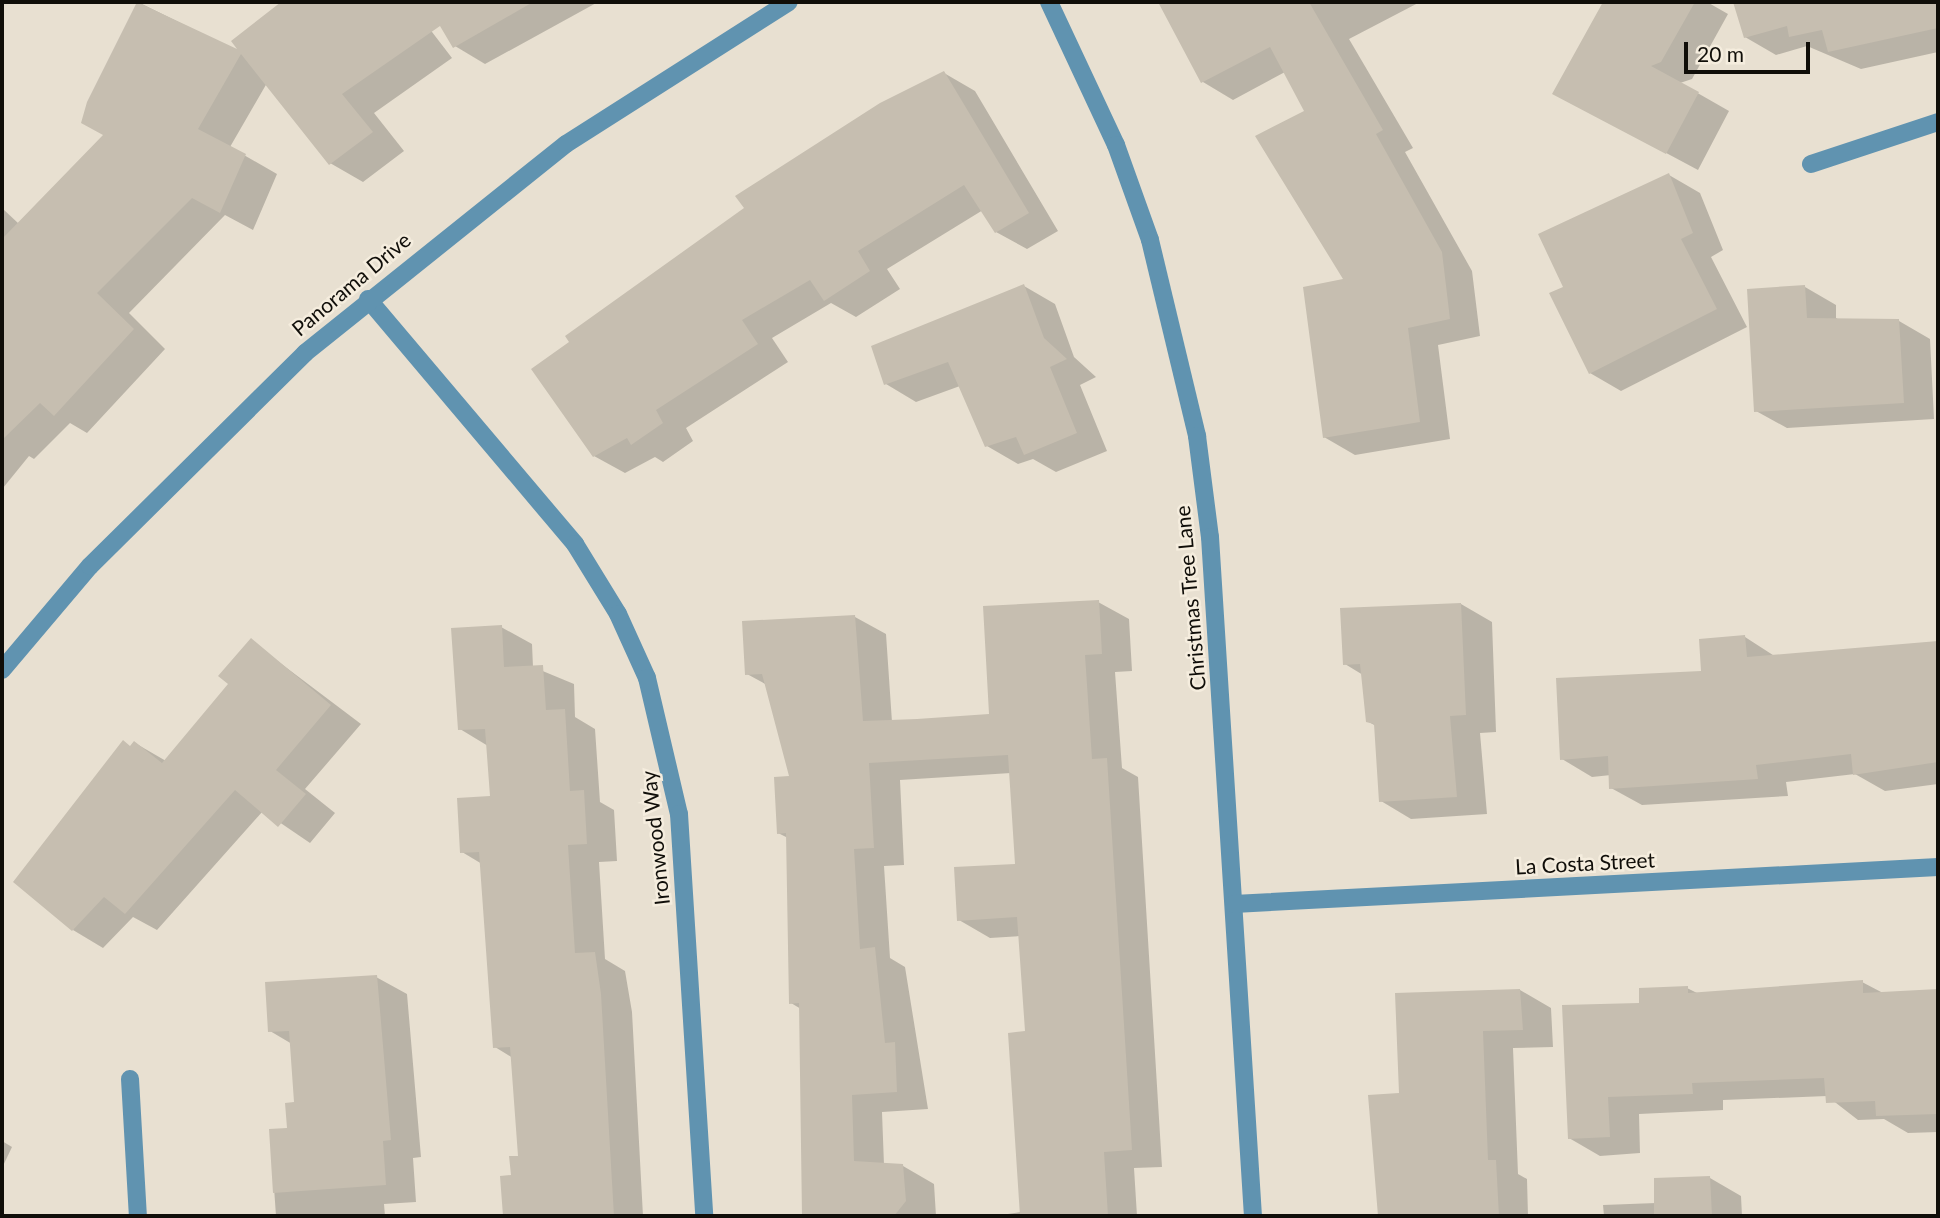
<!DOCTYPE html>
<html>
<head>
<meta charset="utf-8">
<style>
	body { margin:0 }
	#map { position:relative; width:1940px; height:1218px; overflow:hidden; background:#e8e0d1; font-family:Lato,sans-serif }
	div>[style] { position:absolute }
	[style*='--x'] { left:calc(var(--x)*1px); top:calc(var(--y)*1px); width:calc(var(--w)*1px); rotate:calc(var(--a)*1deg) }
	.shadow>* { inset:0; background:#0003 }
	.building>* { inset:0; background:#c6beb0 }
	.minor>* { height:18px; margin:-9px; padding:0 9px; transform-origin:9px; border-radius:9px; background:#6093b0 }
	.tertiary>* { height:18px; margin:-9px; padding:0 9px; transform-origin:9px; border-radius:9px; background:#6093b0 }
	span { translate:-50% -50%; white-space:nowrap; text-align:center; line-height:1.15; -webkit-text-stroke:5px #f5edde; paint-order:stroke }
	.street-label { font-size:21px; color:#100e09 }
	.frame { position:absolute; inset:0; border:4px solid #100e09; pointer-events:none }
	.scale { position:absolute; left:1684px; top:42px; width:126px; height:32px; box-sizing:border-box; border:4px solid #100e09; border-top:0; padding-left:9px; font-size:21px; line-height:24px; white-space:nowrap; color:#100e09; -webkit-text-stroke:5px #f5edde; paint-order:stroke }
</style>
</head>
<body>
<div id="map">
	<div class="shadow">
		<i style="clip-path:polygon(138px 2px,243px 54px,233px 41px,284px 2px,409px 2px,452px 58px,374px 113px,404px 151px,363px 182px,330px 163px,267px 83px,230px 147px,277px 174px,253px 230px,225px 215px,129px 313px,165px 349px,87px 433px,70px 423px,34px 459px,29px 456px,3px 488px,2px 208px,19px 224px,106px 135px,88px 103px)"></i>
		<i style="clip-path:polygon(428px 2px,598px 2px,485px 64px,455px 46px)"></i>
		<i style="clip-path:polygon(1167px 2px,1420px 2px,1349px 39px,1413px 148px,1405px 152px,1472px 271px,1480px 336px,1438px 345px,1450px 439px,1355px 455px,1324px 437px,1346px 280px,1306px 112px,1285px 72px,1233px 100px,1203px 82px,1161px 4px)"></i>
		<i style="clip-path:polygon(1605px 2px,1707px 2px,1728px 14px,1692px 79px,1680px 83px,1729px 111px,1698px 170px,1554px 93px)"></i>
		<i style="clip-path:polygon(1735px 2px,1938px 2px,1938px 52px,1861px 69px,1807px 46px,1776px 55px,1745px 37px)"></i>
		<i style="clip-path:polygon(944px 73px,975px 91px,1058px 231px,1027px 249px,996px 232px,983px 210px,887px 269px,900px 289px,856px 317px,831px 303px,772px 338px,788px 362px,686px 428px,693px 441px,663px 462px,655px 457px,625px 473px,594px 456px)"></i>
		<i style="clip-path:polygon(1669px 175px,1700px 193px,1723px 250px,1711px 257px,1747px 327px,1621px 391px,1590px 373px)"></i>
		<i style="clip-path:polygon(1024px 286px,1055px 304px,1074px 357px,1096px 377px,1080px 385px,1107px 451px,1056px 472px,1033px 459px,1018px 464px,987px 446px,960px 386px,916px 402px,886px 384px)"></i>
		<i style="clip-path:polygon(1805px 287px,1836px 305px,1836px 318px,1847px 324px,1899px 321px,1930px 339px,1934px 419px,1787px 428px,1756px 411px)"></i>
		<i style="clip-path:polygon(1098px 602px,1129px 619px,1132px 671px,1115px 672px,1122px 768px,1138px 777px,1162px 1167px,1134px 1168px,1137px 1216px,994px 1216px,1021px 1212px,1027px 1033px,1020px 936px,990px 938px,959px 920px,1017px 865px,1011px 773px,900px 780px,904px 865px,884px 866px,890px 958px,905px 967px,928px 1109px,882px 1112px,884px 1165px,903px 1166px,934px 1184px,936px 1216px,804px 1216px,801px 1009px,791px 1003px,788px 838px,778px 833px,791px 778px,767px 685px,747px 674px,855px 617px,886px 634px,892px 722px,991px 716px)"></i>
		<i style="clip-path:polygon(1461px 604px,1492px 622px,1496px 732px,1480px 733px,1487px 814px,1411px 819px,1381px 801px,1376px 726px,1367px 721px,1363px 675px,1345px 664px)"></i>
		<i style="clip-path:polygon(501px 627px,532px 644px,533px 667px,574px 684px,575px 717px,595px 729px,600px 802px,614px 810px,617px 861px,599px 862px,605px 959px,625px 971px,632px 1012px,643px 1216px,504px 1216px,502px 1177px,513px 1177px,520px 1157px,513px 1058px,495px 1047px,482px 864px,462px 852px,492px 798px,488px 746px,460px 729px)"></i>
		<i style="clip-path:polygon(1745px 637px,1776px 657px,1938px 643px,1938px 784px,1885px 791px,1855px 774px,1786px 782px,1788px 796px,1642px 805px,1611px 788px,1611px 775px,1592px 777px,1562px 759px,1703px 673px)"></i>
		<i style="clip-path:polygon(251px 641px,361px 724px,305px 789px,335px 813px,310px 843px,263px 811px,157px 930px,133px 917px,103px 948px,73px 930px,131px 747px,135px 743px,166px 761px,230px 684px)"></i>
		<i style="clip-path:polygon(376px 977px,407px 994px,421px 1157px,413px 1158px,416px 1202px,384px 1204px,385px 1216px,276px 1216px,270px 1131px,289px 1130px,296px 1104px,292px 1044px,270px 1031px)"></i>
		<i style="clip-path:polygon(1862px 982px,1883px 993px,1938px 991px,1938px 1132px,1908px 1133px,1884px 1119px,1858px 1120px,1827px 1096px,1723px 1100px,1723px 1110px,1639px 1114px,1640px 1153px,1600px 1156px,1569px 1138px,1641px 1005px,1687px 988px,1699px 994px)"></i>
		<i style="clip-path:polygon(1520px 990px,1551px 1008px,1553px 1047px,1513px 1048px,1518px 1174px,1527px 1179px,1528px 1216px,1379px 1216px,1370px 1097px,1401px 1095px)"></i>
		<i style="clip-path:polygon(2px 1141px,12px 1147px,2px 1168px)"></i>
		<i style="clip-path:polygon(1710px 1178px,1741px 1196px,1742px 1216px,1604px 1216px,1603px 1205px,1656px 1203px)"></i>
	</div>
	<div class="building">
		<i style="clip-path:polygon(137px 2px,237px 49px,231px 41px,281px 2px,533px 2px,453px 48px,440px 26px,342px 94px,373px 132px,329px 165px,241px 54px,198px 129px,246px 154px,220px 213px,192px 198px,97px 293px,134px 329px,54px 416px,40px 403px,2px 440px,2px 239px,103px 135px,81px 123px,87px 102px)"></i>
		<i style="clip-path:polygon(1158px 2px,1309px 2px,1383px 130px,1376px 134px,1442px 252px,1450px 319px,1408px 328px,1420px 422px,1323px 438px,1303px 287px,1343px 279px,1255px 136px,1304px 111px,1270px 47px,1201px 83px)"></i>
		<i style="clip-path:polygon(1603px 2px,1695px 2px,1661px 62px,1651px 66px,1699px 92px,1666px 154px,1552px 94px)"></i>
		<i style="clip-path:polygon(1733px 2px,1938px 2px,1938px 28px,1828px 52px,1822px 30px,1789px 37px,1787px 26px,1744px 38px)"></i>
		<i style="clip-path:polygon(944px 71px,1029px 213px,995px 233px,964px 185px,858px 251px,870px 271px,824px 301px,810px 280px,742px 320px,758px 344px,656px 410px,663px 423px,631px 445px,627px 438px,593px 457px,531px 369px,569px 342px,565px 336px,744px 208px,735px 196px,880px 103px)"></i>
		<i style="clip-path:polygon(1669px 173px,1693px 233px,1681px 239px,1717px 309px,1589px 374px,1549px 293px,1563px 287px,1538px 234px)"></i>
		<i style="clip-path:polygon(1024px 284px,1044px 338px,1067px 359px,1050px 367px,1077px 433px,1024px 455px,1016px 437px,985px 447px,948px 362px,884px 385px,871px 346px)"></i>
		<i style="clip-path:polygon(1805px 285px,1807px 318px,1899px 319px,1904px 403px,1754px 412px,1747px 289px)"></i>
		<i style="clip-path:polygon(1099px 600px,1102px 654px,1085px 655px,1092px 759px,1107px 758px,1132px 1150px,1104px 1152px,1108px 1216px,1020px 1216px,1008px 1033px,1025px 1031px,1017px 917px,957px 921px,954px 867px,1015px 864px,1008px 755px,869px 763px,874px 848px,854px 849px,860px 949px,875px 947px,885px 1043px,895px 1042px,897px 1092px,852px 1095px,854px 1161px,903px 1164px,906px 1201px,894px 1216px,802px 1216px,799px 1003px,789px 1004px,786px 833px,777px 834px,774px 777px,789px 776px,762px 674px,745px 675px,742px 621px,855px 615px,863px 721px,917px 719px,989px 714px,983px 606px)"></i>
		<i style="clip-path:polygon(1461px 603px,1466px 715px,1450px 716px,1457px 797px,1379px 802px,1374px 724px,1366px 722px,1360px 664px,1343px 665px,1340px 608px)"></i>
		<i style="clip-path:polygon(502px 625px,504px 667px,543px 665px,546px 710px,565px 709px,570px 791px,584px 790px,587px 844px,568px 845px,575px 953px,595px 952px,601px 994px,614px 1216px,503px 1216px,500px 1176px,511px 1175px,509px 1156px,518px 1156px,510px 1047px,493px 1048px,479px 852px,460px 853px,457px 798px,490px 796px,485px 729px,458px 730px,451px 628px)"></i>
		<i style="clip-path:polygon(1745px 635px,1747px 657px,1938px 641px,1938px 762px,1853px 775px,1851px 754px,1756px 765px,1758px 779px,1609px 789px,1608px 756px,1560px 760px,1556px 678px,1701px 671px,1699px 639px)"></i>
		<i style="clip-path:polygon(251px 638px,331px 705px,276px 770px,306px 794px,278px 827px,235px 790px,125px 914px,104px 897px,72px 931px,13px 882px,123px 740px,130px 746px,134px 741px,162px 763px,228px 684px,218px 676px)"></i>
		<i style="clip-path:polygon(377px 975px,391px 1140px,383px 1141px,386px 1185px,273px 1193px,269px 1129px,287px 1128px,285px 1103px,294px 1102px,289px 1031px,268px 1032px,265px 982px)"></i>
		<i style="clip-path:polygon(1863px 980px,1863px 993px,1938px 989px,1938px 1114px,1876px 1116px,1875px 1101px,1826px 1103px,1824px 1078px,1692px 1083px,1693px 1094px,1608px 1097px,1610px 1137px,1568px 1139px,1562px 1005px,1639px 1003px,1639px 988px,1688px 986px,1688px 993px)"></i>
		<i style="clip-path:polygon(1520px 989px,1523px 1030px,1483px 1031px,1488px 1160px,1496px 1160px,1499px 1216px,1378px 1216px,1368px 1095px,1399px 1093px,1395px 993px)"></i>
		<i style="clip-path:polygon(1710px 1176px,1712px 1216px,1654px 1216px,1654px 1178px)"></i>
	</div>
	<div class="minor">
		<i style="--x:1811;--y:164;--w:134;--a:-18.3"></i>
		<i style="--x:368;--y:299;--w:321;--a:49.8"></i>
		<i style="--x:575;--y:544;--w:82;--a:58.4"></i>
		<i style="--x:618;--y:614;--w:70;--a:65.6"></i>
		<i style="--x:647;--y:678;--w:140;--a:76.8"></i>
		<i style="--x:679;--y:814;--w:403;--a:86.4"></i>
		<i style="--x:130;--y:1079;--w:137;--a:86.7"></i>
	</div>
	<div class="tertiary">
		<i style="--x:1049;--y:2;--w:158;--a:64.9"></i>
		<i style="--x:1116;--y:145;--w:101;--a:70.3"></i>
		<i style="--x:1150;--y:240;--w:202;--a:76.5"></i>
		<i style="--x:1197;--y:436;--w:102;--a:82.7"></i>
		<i style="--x:1210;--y:537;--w:680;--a:86.38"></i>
		<i style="--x:2;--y:670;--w:136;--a:-49.8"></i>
		<i style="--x:90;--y:566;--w:303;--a:-44.7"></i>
		<i style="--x:305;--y:353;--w:334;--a:-38.7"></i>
		<i style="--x:566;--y:144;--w:264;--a:-32.5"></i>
		<i style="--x:1234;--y:904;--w:705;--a:-3.01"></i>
	</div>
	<div class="street-label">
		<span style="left:351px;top:284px;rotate:-40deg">Panorama Drive</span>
		<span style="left:1190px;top:598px;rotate:-95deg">Christmas Tree Lane</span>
		<span style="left:655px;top:838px;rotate:-96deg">Ironwood Way</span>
		<span style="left:1585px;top:863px;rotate:-3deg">La Costa Street</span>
	</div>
	<div class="frame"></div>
	<div class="scale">20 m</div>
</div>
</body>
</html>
